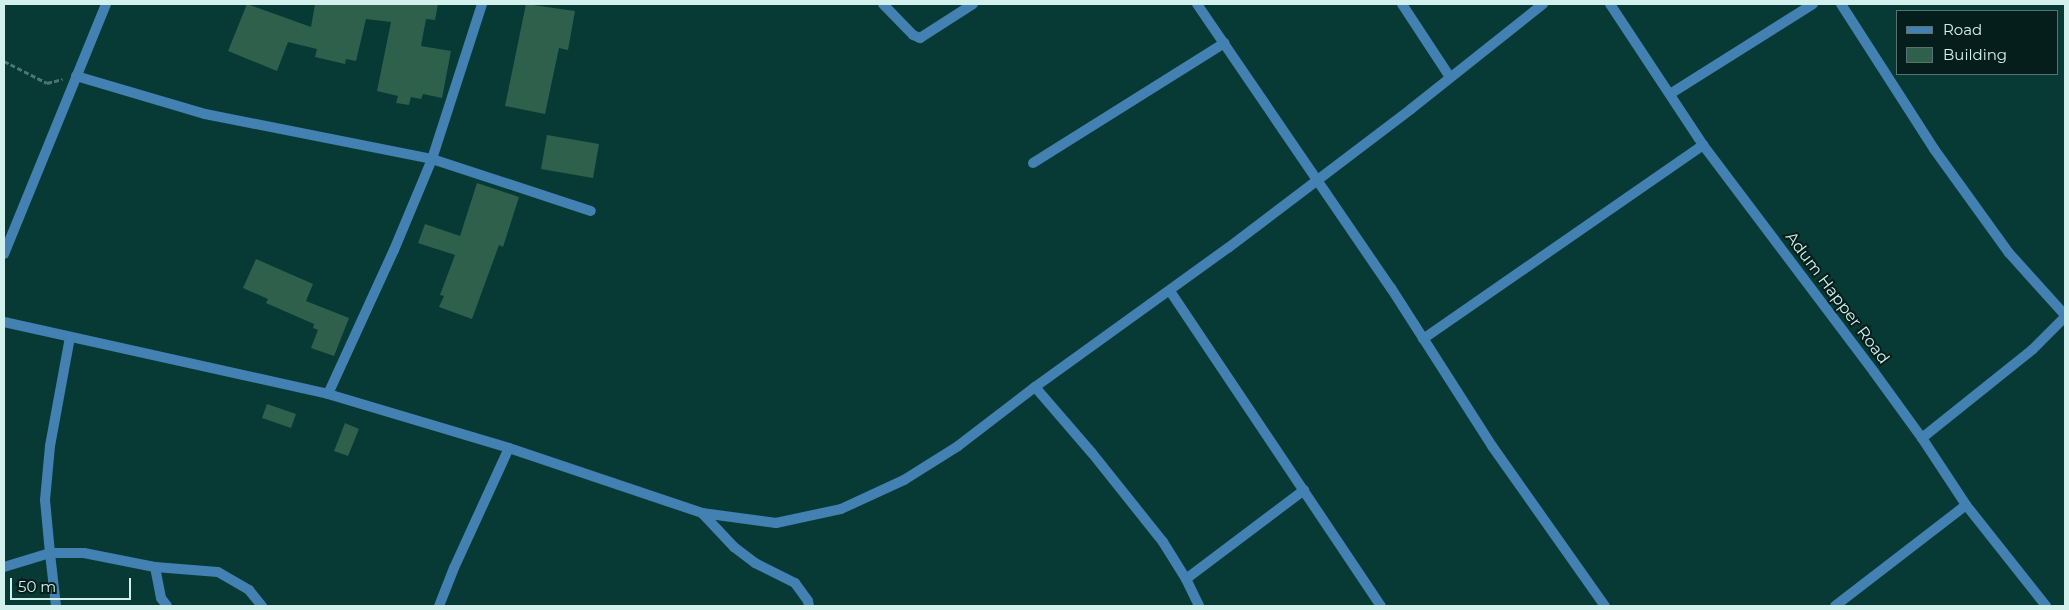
<!DOCTYPE html>
<html>
<head>
<meta charset="utf-8">
<style>
	body { margin:0 }
	#map { position:relative; width:2069px; height:610px; overflow:hidden; background:#073a35; font-family:Montserrat,sans-serif }
	div>[style] { position:absolute }
	[style*='--x'] { left:calc(var(--x)*1px); top:calc(var(--y)*1px); width:calc(var(--w)*1px); rotate:calc(var(--a)*1deg) }
	.building>* { inset:0; background:#2e604c }
	.path>* { height:3px; margin-top:-1.5px; transform-origin:0; background:repeating-linear-gradient(90deg,#4b7772 0 5px,transparent 0 7.5px) }
	.street>* { height:10px; margin:-5px; padding:0 5px; transform-origin:5px; border-radius:5px; background:#4281b2 }
	span { translate:-50% -50%; white-space:nowrap; text-align:center; line-height:1.15; -webkit-text-stroke:4px #051e1b; paint-order:stroke }
	.street-label { font-size:16px; color:#d3f1ec }
	.frame { position:absolute; inset:0; border:5px solid #d3f1ec; pointer-events:none }
	.legend { position:absolute; left:1896px; top:10px; width:162px; height:65px; box-sizing:border-box; background:#051e1b; border:1px solid #57726f; margin:0; padding:6px 9px; list-style:none; font-size:15px; color:#d3f1ec }
	.legend li { display:flex; align-items:center; gap:10px; height:25px }
	.legend b { width:25px; border:1px solid #57726f }
	.scale { position:absolute; left:10px; top:578px; width:121px; height:22px; box-sizing:border-box; border:2px solid #d3f1ec; border-top:0; padding-left:6px; font-size:15px; line-height:18px; white-space:nowrap; color:#d3f1ec; -webkit-text-stroke:4px #051e1b; paint-order:stroke }
</style>
</head>
<body>
<div id="map">
	<div class="building">
		<i style="clip-path:polygon(247px 4px,311px 27px,315px 4px,438px 4px,435px 20px,426px 19px,421px 46px,451px 51px,442px 98px,423px 94px,421px 99px,411px 97px,409px 105px,396px 103px,398px 96px,377px 91px,391px 22px,366px 19px,356px 61px,346px 59px,345px 64px,315px 57px,317px 49px,288px 42px,277px 71px,228px 51px)"></i>
		<i style="clip-path:polygon(526px 4px,575px 11px,568px 50px,559px 48px,545px 114px,505px 106px)"></i>
		<i style="clip-path:polygon(547px 135px,599px 144px,593px 178px,541px 169px)"></i>
		<i style="clip-path:polygon(477px 183px,519px 197px,503px 247px,499px 245px,472px 319px,439px 307px,444px 296px,440px 295px,455px 255px,418px 243px,425px 224px,460px 236px)"></i>
		<i style="clip-path:polygon(256px 259px,313px 284px,306px 301px,349px 318px,334px 356px,311px 348px,318px 330px,313px 328px,314px 324px,266px 303px,268px 299px,243px 288px)"></i>
		<i style="clip-path:polygon(267px 404px,296px 414px,291px 428px,262px 418px)"></i>
		<i style="clip-path:polygon(345px 423px,359px 429px,348px 456px,334px 451px)"></i>
	</div>
	<div class="path">
		<i style="--x:4;--y:61;--w:48;--a:27.1"></i>
		<i style="--x:47;--y:83;--w:16;--a:-14"></i>
	</div>
	<div class="street">
		<i style="--x:883;--y:4;--w:43;--a:45.9"></i>
		<i style="--x:913;--y:35;--w:8;--a:23"></i>
		<i style="--x:920;--y:38;--w:63;--a:-32.7"></i>
		<i style="--x:1197;--y:4;--w:344;--a:55.7"></i>
		<i style="--x:1391;--y:288;--w:188;--a:57.4"></i>
		<i style="--x:1492;--y:446;--w:196;--a:54.8"></i>
		<i style="--x:1402;--y:4;--w:87;--a:56.7"></i>
		<i style="--x:1610;--y:4;--w:169;--a:56.6"></i>
		<i style="--x:1703;--y:145;--w:284;--a:53"></i>
		<i style="--x:1874;--y:372;--w:82;--a:54"></i>
		<i style="--x:1922;--y:438;--w:80;--a:56.7"></i>
		<i style="--x:1966;--y:505;--w:129;--a:51.6"></i>
		<i style="--x:1841;--y:4;--w:172;--a:57.3"></i>
		<i style="--x:1934;--y:149;--w:128;--a:54.2"></i>
		<i style="--x:2009;--y:253;--w:84;--a:47.9"></i>
		<i style="--x:76;--y:76;--w:134;--a:16.4"></i>
		<i style="--x:205;--y:114;--w:231;--a:11.2"></i>
		<i style="--x:432;--y:159;--w:167;--a:18.1"></i>
		<i style="--x:1670;--y:94;--w:169;--a:-32.2"></i>
		<i style="--x:1033;--y:163;--w:226;--a:-32.1"></i>
		<i style="--x:4;--y:254;--w:270;--a:-67.8"></i>
		<i style="--x:1170;--y:291;--w:379;--a:56.2"></i>
		<i style="--x:4;--y:322;--w:332;--a:12.5"></i>
		<i style="--x:328;--y:394;--w:189;--a:16.6"></i>
		<i style="--x:509;--y:448;--w:204;--a:18.6"></i>
		<i style="--x:702;--y:513;--w:75;--a:7.7"></i>
		<i style="--x:776;--y:523;--w:66;--a:-12.2"></i>
		<i style="--x:841;--y:509;--w:69;--a:-24.7"></i>
		<i style="--x:904;--y:480;--w:64;--a:-32.2"></i>
		<i style="--x:958;--y:446;--w:97;--a:-37.5"></i>
		<i style="--x:1035;--y:387;--w:238;--a:-35.8"></i>
		<i style="--x:1228;--y:248;--w:230;--a:-37.2"></i>
		<i style="--x:1411;--y:109;--w:169;--a:-38.5"></i>
		<i style="--x:1423;--y:339;--w:341;--a:-34.7"></i>
		<i style="--x:1035;--y:387;--w:87;--a:49.2"></i>
		<i style="--x:1092;--y:453;--w:114;--a:51.4"></i>
		<i style="--x:1163;--y:542;--w:44;--a:58.1"></i>
		<i style="--x:1186;--y:579;--w:30;--a:64"></i>
		<i style="--x:328;--y:394;--w:158;--a:-65.4"></i>
		<i style="--x:394;--y:250;--w:99;--a:-67.3"></i>
		<i style="--x:432;--y:159;--w:163;--a:-72.1"></i>
		<i style="--x:1922;--y:438;--w:141;--a:-38.7"></i>
		<i style="--x:2032;--y:350;--w:47;--a:-45"></i>
		<i style="--x:702;--y:513;--w:47;--a:46.7"></i>
		<i style="--x:734;--y:547;--w:26;--a:37"></i>
		<i style="--x:755;--y:563;--w:45;--a:26.6"></i>
		<i style="--x:795;--y:583;--w:22;--a:54"></i>
		<i style="--x:808;--y:601;--w:5;--a:79"></i>
		<i style="--x:4;--y:567;--w:48;--a:-16.9"></i>
		<i style="--x:50;--y:553;--w:53;--a:-95.4"></i>
		<i style="--x:45;--y:500;--w:54;--a:-84.7"></i>
		<i style="--x:50;--y:446;--w:111;--a:-79.6"></i>
		<i style="--x:155;--y:567;--w:32;--a:79"></i>
		<i style="--x:161;--y:598;--w:10;--a:53"></i>
		<i style="--x:1186;--y:579;--w:148;--a:-37"></i>
		<i style="--x:56;--y:606;--w:53;--a:-96.5"></i>
		<i style="--x:50;--y:553;--w:34;--a:0"></i>
		<i style="--x:84;--y:553;--w:72;--a:11.2"></i>
		<i style="--x:155;--y:567;--w:63;--a:4.5"></i>
		<i style="--x:218;--y:572;--w:36;--a:30"></i>
		<i style="--x:249;--y:590;--w:21;--a:51"></i>
		<i style="--x:439;--y:606;--w:41;--a:-68.5"></i>
		<i style="--x:454;--y:568;--w:132;--a:-65.4"></i>
		<i style="--x:1835;--y:606;--w:165;--a:-37.6"></i>
	</div>
	<div class="street-label">
		<span style="left:1837px;top:298px;rotate:53deg">Adum Happer Road</span>
	</div>
	<div class="frame"></div>
	<ul class="legend">
	<li><b style="height:6px;background:#4281b2"></b>Road</li>
	<li><b style="height:14px;background:#2e604c"></b>Building</li>
	</ul>
	<div class="scale">50 m</div>
</div>
</body>
</html>
